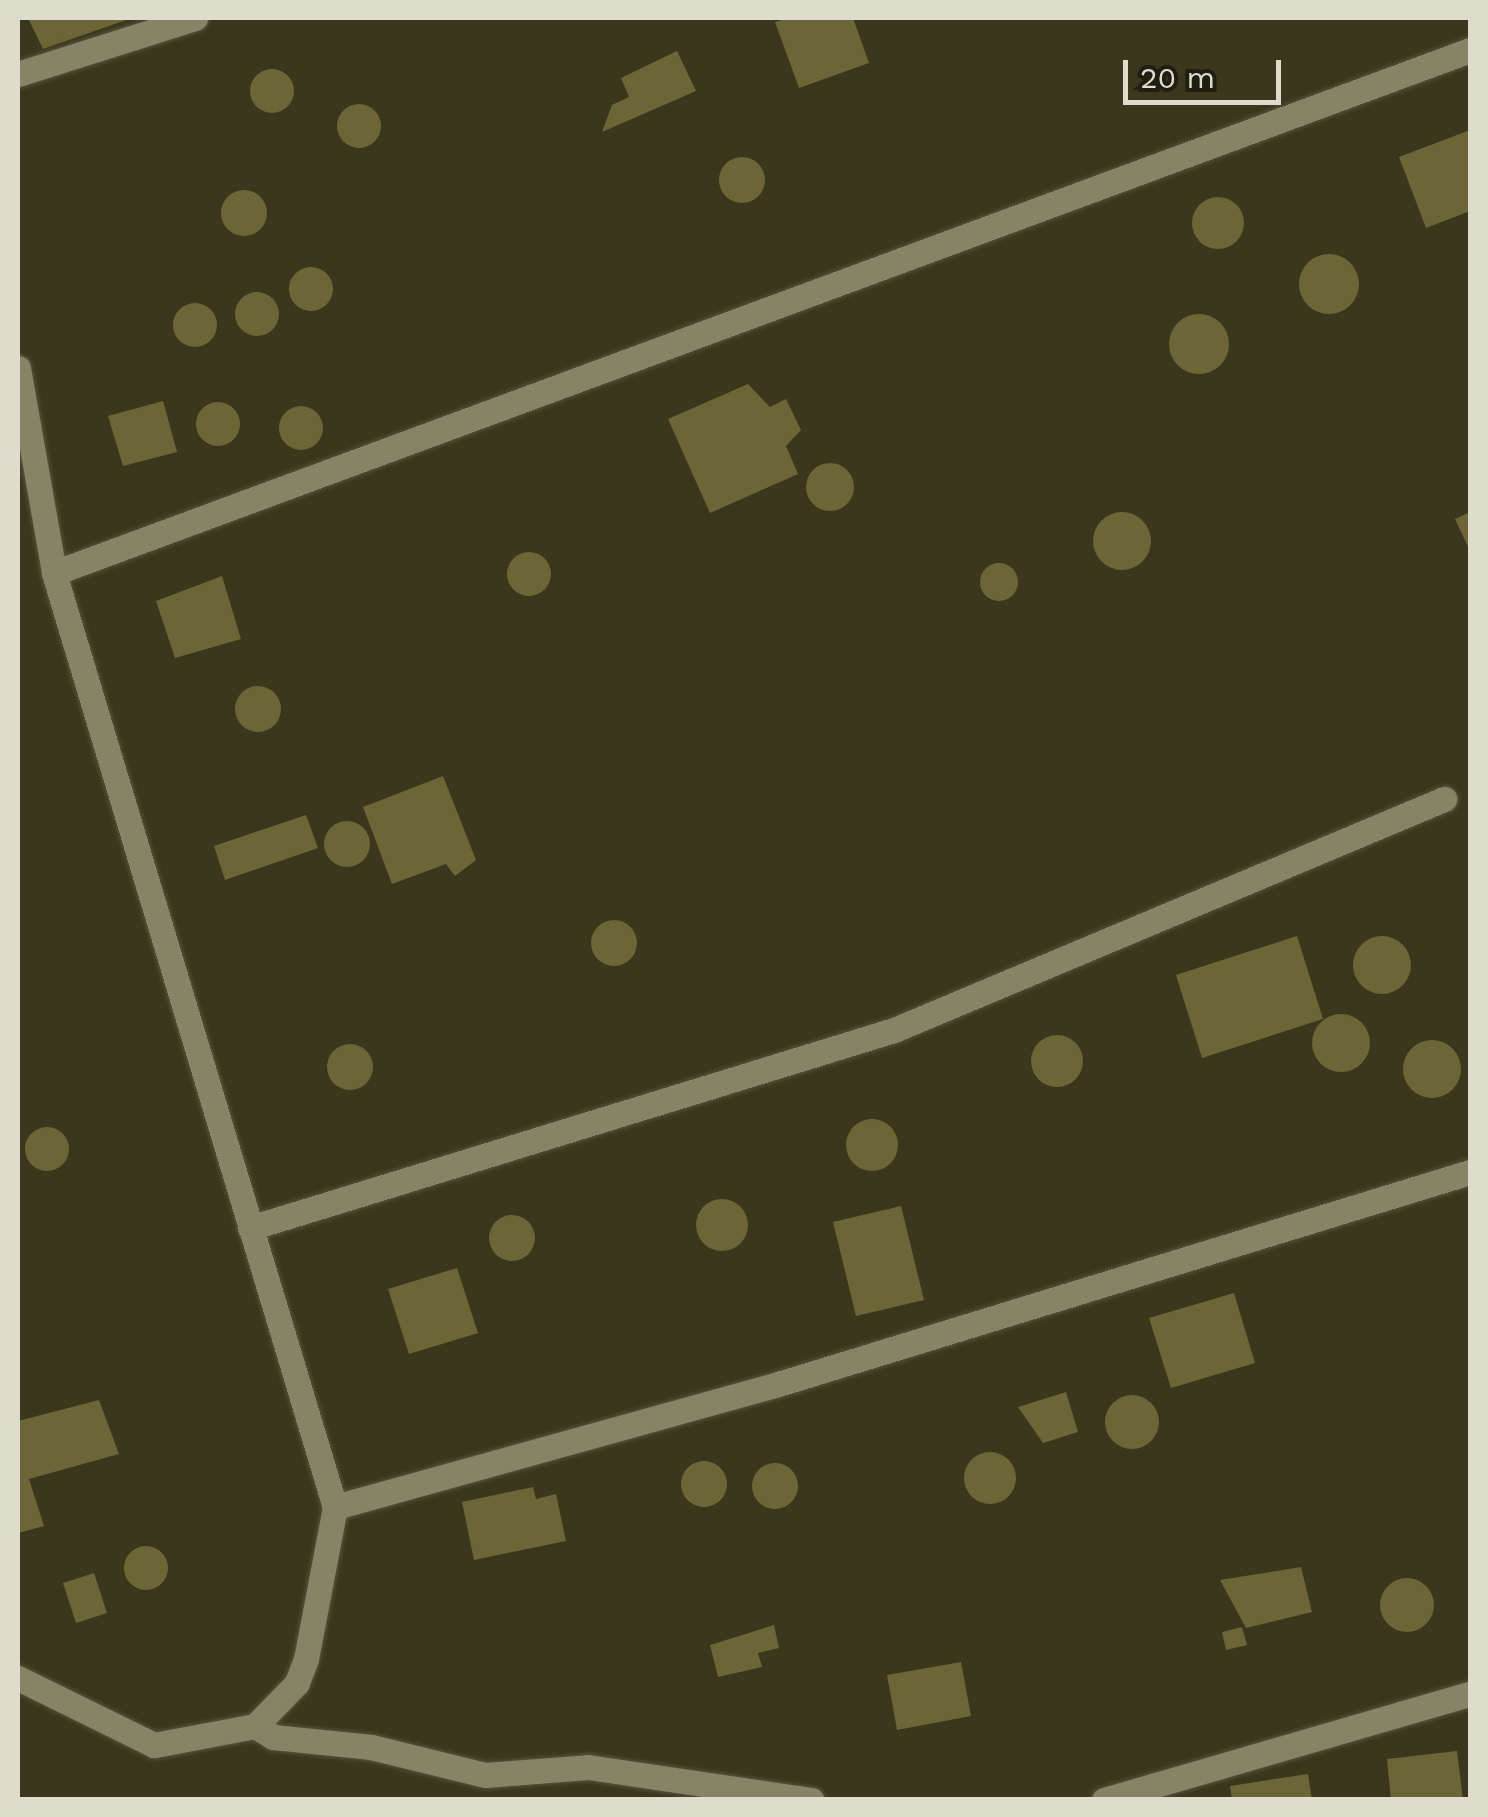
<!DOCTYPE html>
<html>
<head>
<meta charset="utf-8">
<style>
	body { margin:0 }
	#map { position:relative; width:1488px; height:1817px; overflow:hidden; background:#3b371d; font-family:"Work Sans",sans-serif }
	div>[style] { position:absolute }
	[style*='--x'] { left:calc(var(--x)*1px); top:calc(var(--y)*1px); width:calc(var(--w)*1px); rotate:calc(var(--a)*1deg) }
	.building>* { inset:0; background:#6c6536 }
	.round { border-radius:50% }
	.roads { filter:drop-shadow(0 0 2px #57533d) drop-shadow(0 0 2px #57533d) }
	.minor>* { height:25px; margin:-12.5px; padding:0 12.5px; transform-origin:12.5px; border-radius:12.5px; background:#878366 }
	span { translate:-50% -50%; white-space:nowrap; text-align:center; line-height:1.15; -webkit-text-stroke:8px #201e12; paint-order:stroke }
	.frame { position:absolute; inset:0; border:20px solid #dedccd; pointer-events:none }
	.scale { position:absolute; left:1123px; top:60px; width:158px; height:45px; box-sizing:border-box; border:5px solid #dedccd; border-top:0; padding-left:12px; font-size:30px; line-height:35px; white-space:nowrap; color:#dedccd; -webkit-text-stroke:8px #201e12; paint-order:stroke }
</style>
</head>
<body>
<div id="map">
	<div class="building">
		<i style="clip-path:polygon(28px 18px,132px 18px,43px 49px)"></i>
		<i style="clip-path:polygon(788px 18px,853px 18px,869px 63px,799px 88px,775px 22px)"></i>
		<i style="clip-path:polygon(677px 51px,696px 91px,602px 132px,612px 105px,629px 97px,621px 78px)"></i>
		<i class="round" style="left:250px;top:69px;width:44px;height:44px"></i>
		<i class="round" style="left:337px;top:104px;width:44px;height:44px"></i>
		<i style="clip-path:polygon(1470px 130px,1470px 211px,1426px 228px,1399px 157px)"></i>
		<i class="round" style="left:719px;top:157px;width:46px;height:46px"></i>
		<i class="round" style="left:221px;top:190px;width:46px;height:46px"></i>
		<i class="round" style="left:1192px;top:197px;width:52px;height:52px"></i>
		<i class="round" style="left:1299px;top:254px;width:60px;height:60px"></i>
		<i class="round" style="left:289px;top:267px;width:44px;height:44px"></i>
		<i class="round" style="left:235px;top:292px;width:44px;height:44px"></i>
		<i class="round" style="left:173px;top:303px;width:44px;height:44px"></i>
		<i class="round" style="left:1169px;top:314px;width:60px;height:60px"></i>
		<i style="clip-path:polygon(748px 384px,770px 407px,786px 399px,801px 430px,786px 446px,798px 474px,710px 513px,668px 419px)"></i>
		<i style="clip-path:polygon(163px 401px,177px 452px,123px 466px,108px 416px)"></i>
		<i class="round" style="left:196px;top:402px;width:44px;height:44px"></i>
		<i class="round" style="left:279px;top:406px;width:44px;height:44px"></i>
		<i class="round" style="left:806px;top:463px;width:48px;height:48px"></i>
		<i class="round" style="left:1093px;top:512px;width:58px;height:58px"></i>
		<i style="clip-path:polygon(1470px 512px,1470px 551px,1455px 519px)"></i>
		<i class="round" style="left:507px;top:552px;width:44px;height:44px"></i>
		<i class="round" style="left:980px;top:563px;width:38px;height:38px"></i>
		<i style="clip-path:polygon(222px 576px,241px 639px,175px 658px,156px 601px)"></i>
		<i class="round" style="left:235px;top:686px;width:46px;height:46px"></i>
		<i style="clip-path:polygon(443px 776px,476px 860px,455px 876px,446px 864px,392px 884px,363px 807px)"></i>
		<i style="clip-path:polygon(306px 815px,318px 848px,225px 880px,214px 846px)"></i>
		<i class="round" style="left:324px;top:821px;width:46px;height:46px"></i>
		<i class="round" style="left:591px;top:920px;width:46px;height:46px"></i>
		<i style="clip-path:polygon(1297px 936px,1323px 1019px,1202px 1058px,1176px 975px)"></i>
		<i class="round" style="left:1353px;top:936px;width:58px;height:58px"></i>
		<i class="round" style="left:1312px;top:1014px;width:58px;height:58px"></i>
		<i class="round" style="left:1031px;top:1035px;width:52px;height:52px"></i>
		<i class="round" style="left:1403px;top:1040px;width:58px;height:58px"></i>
		<i class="round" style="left:327px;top:1044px;width:46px;height:46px"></i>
		<i class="round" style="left:846px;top:1119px;width:52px;height:52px"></i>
		<i class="round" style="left:25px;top:1127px;width:44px;height:44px"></i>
		<i class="round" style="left:696px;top:1199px;width:52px;height:52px"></i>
		<i style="clip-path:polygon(901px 1206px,924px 1300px,856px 1316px,833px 1222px)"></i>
		<i class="round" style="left:489px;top:1215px;width:46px;height:46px"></i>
		<i style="clip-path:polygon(457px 1268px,478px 1333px,409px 1354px,388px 1289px)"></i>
		<i style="clip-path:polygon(1234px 1293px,1255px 1363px,1171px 1388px,1149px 1318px)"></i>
		<i style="clip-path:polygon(1066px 1392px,1078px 1432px,1043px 1443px,1018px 1407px)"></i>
		<i class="round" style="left:1105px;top:1395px;width:54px;height:54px"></i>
		<i style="clip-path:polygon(99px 1400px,119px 1454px,29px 1479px,44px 1526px,18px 1533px,18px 1421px)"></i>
		<i class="round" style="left:964px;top:1452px;width:52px;height:52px"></i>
		<i class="round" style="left:681px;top:1461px;width:46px;height:46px"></i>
		<i class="round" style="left:752px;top:1463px;width:46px;height:46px"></i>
		<i style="clip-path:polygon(533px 1487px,536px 1499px,556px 1494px,566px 1541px,474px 1560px,462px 1502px)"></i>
		<i class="round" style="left:124px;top:1546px;width:44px;height:44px"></i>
		<i style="clip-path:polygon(1301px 1567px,1312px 1612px,1246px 1628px,1220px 1580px)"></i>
		<i style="clip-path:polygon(94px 1573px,107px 1613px,76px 1623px,63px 1583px)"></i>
		<i class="round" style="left:1380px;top:1578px;width:54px;height:54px"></i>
		<i style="clip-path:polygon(774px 1625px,779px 1648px,758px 1653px,762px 1667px,718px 1677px,710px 1645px)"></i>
		<i style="clip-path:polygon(1242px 1627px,1247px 1645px,1226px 1650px,1222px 1632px)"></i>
		<i style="clip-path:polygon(961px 1662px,971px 1716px,897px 1730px,887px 1675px)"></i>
		<i style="clip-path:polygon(1457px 1751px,1463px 1800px,1391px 1800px,1387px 1759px)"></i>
		<i style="clip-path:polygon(1308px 1774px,1312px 1800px,1232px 1800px,1230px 1786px)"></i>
	</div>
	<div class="roads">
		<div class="minor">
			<i style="--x:18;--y:74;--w:186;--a:-17.6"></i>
			<i style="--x:18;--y:368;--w:208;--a:80"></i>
			<i style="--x:54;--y:573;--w:975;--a:73.26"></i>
			<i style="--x:335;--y:1507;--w:155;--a:100.8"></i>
			<i style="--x:306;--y:1659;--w:26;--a:111"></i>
			<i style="--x:297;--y:1683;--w:60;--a:134.3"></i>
			<i style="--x:255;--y:1726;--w:103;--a:169.3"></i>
			<i style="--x:154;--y:1745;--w:152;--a:-153.8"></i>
			<i style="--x:54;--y:573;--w:1509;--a:-20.27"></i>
			<i style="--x:250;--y:1228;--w:674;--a:-17.09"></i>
			<i style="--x:894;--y:1030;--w:597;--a:-22.78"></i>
			<i style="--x:335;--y:1507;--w:457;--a:-15.5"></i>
			<i style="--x:775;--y:1385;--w:727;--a:-17.04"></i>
			<i style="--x:255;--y:1726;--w:21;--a:31"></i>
			<i style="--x:273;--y:1737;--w:99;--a:5.8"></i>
			<i style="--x:371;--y:1747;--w:117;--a:13.8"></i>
			<i style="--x:485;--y:1775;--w:103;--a:-4.4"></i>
			<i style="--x:588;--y:1767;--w:226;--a:8.4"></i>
			<i style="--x:1104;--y:1800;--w:381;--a:-16.2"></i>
		</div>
	</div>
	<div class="frame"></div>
	<div class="scale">20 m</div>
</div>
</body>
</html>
